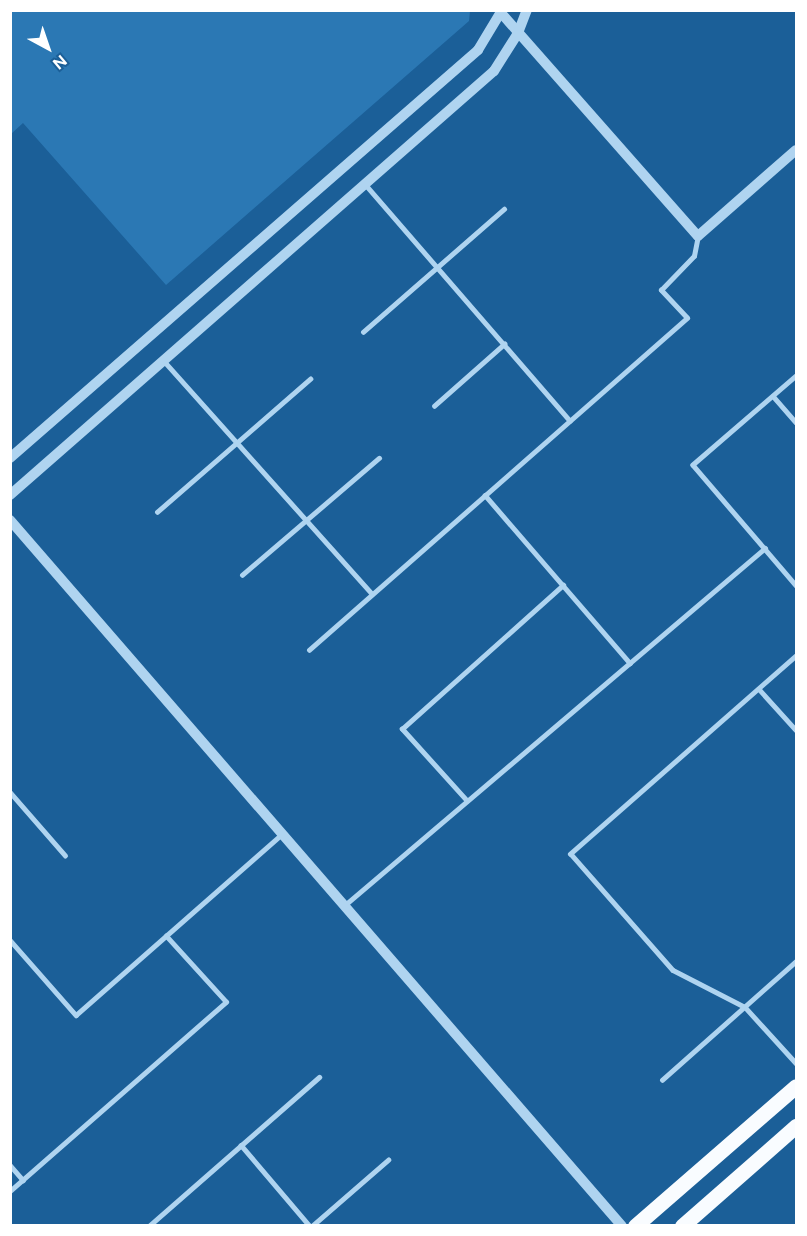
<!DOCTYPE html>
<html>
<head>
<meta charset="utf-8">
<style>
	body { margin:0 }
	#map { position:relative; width:807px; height:1236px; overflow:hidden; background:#1b5f98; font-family:Figtree,sans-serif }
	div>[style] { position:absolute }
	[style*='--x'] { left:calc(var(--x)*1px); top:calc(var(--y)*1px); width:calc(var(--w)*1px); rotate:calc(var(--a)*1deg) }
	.green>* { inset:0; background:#2b78b4 }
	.service>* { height:4.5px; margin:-2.25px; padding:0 2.25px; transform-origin:2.25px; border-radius:2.25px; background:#afd4f0 }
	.tertiary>* { height:10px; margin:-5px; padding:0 5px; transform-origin:5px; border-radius:5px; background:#afd4f0 }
	.primary>* { height:15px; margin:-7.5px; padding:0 7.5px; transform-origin:7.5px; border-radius:7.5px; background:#f9fcff }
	span { translate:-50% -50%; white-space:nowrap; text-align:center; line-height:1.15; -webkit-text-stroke:5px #1b5f98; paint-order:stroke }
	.frame { position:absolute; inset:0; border:12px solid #fff; pointer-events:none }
	.north { position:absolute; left:18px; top:18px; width:60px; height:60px; -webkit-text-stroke:4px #1b5f98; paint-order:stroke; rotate:140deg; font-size:16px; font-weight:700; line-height:24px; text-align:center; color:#fff }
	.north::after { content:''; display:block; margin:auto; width:21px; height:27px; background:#fff; clip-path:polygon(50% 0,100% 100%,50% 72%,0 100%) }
</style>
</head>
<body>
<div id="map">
	<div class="green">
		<i style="clip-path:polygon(11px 10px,470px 10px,470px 11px,469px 21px,166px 285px,23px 123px,11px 134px)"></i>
	</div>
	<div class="service">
		<i style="--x:365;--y:184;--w:313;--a:49.1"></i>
		<i style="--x:363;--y:332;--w:187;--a:-41.1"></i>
		<i style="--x:164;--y:361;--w:312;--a:48.2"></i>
		<i style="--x:796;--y:376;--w:136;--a:139.2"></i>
		<i style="--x:693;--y:465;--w:158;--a:49.4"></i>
		<i style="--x:773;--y:396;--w:35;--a:49"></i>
		<i style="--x:434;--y:406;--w:94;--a:-41.5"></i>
		<i style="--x:485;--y:495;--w:222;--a:49.2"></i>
		<i style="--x:157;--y:512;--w:203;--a:-41"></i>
		<i style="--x:242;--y:575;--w:180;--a:-40.5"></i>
		<i style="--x:309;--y:650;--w:503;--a:-41.29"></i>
		<i style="--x:687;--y:318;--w:38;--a:-133"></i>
		<i style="--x:661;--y:290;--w:47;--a:-45.9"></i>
		<i style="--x:694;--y:256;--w:20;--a:-79"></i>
		<i style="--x:796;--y:656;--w:300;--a:138.7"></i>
		<i style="--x:571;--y:854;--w:154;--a:48.7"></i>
		<i style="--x:673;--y:970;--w:81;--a:27.2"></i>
		<i style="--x:745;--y:1007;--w:76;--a:47.7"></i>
		<i style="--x:759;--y:689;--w:55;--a:47.9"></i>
		<i style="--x:10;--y:792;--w:84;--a:48.9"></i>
		<i style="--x:467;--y:801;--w:97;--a:-132.1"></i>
		<i style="--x:402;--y:729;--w:216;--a:-41.8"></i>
		<i style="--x:345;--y:905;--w:551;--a:-40.36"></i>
		<i style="--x:10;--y:940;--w:100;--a:48.7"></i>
		<i style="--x:76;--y:1015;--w:273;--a:-41.3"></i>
		<i style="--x:662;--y:1080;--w:179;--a:-41.6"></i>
		<i style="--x:241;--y:1145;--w:106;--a:49.6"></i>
		<i style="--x:10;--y:1165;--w:20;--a:49"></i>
		<i style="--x:10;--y:1191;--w:287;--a:-41.2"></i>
		<i style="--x:226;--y:1002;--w:89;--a:-132.3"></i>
		<i style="--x:149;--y:1226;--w:226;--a:-41.2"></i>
		<i style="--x:312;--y:1226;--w:101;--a:-41"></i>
	</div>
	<div class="tertiary">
		<i style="--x:502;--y:14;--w:296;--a:48.6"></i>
		<i style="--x:698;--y:236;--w:130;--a:-41.3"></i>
		<i style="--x:10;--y:458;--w:621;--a:-41.08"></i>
		<i style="--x:478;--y:50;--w:47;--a:-59"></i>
		<i style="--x:10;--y:495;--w:643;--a:-41.22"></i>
		<i style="--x:494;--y:71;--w:45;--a:-57.7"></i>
		<i style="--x:518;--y:33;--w:25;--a:-69"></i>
		<i style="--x:10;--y:520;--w:934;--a:49.08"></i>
	</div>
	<div class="primary">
		<i style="--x:635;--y:1226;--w:213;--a:-41"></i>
		<i style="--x:682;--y:1226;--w:152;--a:-41.3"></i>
	</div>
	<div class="frame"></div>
	<div class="north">N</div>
</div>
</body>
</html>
